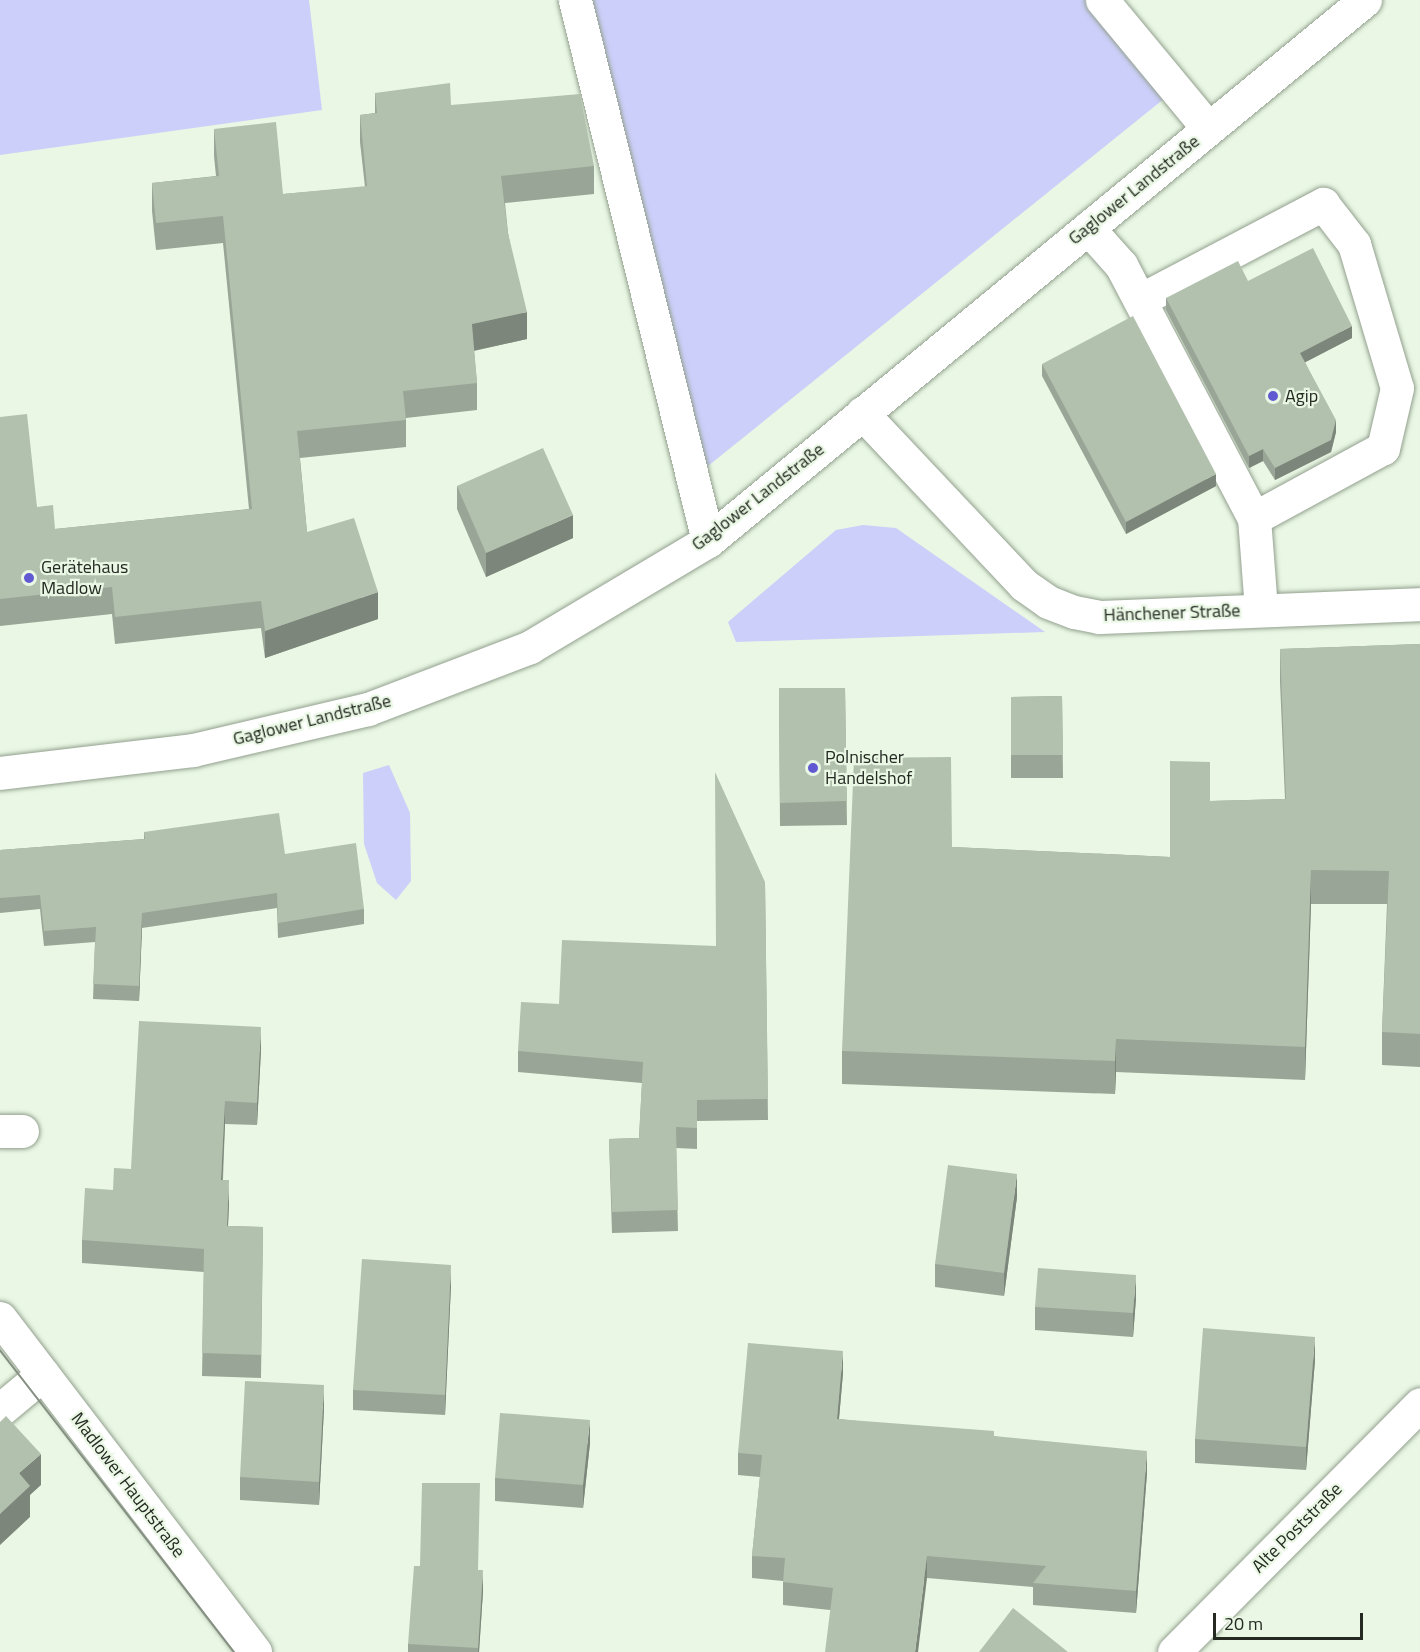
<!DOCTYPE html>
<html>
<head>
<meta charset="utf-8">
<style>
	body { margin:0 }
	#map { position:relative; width:1420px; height:1652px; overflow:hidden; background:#e9f7e4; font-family:"Titillium Web",sans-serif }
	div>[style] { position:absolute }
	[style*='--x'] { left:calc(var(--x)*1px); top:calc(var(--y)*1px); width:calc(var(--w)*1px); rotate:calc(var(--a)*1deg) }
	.green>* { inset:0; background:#cccff9 }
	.roads { filter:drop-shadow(0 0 2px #93a08f) drop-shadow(0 0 2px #93a08f) }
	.minor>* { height:33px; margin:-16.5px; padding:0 16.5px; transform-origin:16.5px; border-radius:16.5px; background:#fff }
	.major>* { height:33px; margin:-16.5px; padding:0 16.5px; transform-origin:16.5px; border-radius:16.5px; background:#fff }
	.tram>* { height:1.5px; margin:-0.75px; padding:0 0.75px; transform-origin:0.75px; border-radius:0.75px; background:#858f82 }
	.wall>* { inset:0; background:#99a596 }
	.shaded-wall>* { inset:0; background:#7d867a }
	.building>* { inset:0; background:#b2c0ae }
	.dots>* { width:16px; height:16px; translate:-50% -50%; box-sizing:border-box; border:3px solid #e9f7e4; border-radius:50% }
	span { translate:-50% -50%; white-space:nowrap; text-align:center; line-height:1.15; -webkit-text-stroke:4.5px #e9f7e4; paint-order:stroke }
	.street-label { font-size:18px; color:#242922 }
	.poi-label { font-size:18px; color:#242922 }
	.left { translate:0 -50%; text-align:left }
	.scale { position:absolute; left:1213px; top:1613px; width:150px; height:27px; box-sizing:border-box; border:3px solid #242922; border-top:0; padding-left:8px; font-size:18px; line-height:21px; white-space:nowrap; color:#242922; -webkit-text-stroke:4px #e9f7e4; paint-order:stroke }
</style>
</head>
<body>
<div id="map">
	<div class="green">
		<i style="clip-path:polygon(0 0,309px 0,322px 110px,0 155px)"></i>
		<i style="clip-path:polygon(590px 0,1085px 0,1165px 98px,703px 470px)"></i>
		<i style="clip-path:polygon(863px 525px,896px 528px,1045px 632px,736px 642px,728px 622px,836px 530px)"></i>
		<i style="clip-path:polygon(389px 765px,410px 813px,411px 881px,396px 900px,377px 883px,364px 844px,363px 773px)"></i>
	</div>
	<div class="roads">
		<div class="minor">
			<i style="--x:575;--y:0;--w:557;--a:76.19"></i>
			<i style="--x:1102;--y:0;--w:166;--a:50.4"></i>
			<i style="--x:1088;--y:228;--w:50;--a:48.3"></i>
			<i style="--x:1121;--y:265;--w:286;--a:62.3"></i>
			<i style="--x:1254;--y:518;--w:92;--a:85.6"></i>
			<i style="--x:1140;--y:300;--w:207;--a:-27.7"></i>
			<i style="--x:1323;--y:204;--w:51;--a:52.2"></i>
			<i style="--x:1354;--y:244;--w:150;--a:73.4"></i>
			<i style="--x:1397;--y:388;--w:62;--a:103.1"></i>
			<i style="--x:1383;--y:448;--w:147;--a:151.5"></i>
			<i style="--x:862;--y:413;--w:236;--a:46.7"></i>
			<i style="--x:1024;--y:585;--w:29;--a:35"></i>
			<i style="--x:1048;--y:602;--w:28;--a:21"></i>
			<i style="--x:1074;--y:612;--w:25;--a:11"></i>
			<i style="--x:1099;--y:617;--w:321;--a:-2.3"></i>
			<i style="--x:0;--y:1131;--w:22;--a:0"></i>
			<i style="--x:0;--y:1410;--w:56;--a:-39.9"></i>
			<i style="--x:1174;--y:1652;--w:349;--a:-45.2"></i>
		</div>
		<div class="major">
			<i style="--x:0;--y:773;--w:194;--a:-6.8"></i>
			<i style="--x:193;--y:750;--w:180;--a:-13.2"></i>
			<i style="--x:368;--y:709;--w:173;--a:-20.9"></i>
			<i style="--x:530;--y:647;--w:207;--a:-30.8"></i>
			<i style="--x:708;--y:541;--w:851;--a:-39.47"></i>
			<i style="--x:0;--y:1318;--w:420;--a:52.6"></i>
		</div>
	</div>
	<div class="tram">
		<i style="--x:0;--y:1350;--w:382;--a:52.2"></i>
	</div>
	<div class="wall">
		<i style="clip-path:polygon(375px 93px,451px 105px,594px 166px,594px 194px,505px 203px,508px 233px,527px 339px,474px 351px,477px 383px,477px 410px,406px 418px,406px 447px,300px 458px,307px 532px,378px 619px,265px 658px,261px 628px,115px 644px,112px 614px,0 626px,0 417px,37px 507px,55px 529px,249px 509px,223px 243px,156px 250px,152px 211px,152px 183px,216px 176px,214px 156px,214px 129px,283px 194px,365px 187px,360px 142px,360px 115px,375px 113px)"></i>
		<i style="clip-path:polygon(1248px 281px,1352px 338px,1305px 362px,1336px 432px,1331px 452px,1275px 480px,1263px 461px,1249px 468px,1166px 310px,1166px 298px)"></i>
		<i style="clip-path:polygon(1042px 364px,1216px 486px,1126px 534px,1042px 376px)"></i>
		<i style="clip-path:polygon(457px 486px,573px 538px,486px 577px,457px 509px)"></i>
		<i style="clip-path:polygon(1420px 644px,1420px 1067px,1382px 1065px,1382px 1032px,1387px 904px,1311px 904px,1305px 1080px,1116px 1072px,1115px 1094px,842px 1084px,842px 1051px,952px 847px,1170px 857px,1210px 801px,1285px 799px,1280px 682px,1280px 649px)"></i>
		<i style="clip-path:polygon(779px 688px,845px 688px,847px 825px,780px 826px)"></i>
		<i style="clip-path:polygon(1062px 696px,1063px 778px,1011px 778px,1011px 697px)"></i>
		<i style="clip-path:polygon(144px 832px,285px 854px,364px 909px,364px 924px,278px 938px,277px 908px,142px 928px,139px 1001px,93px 999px,95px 942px,44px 946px,40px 909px,0 913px,0 850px,144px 839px)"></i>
		<i style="clip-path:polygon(765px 882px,768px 1120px,697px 1121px,697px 1149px,676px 1148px,678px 1231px,612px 1233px,609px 1139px,639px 1138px,642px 1083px,518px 1072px,518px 1051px,559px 1004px,716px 946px)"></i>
		<i style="clip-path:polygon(261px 1050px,257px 1125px,225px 1124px,223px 1180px,229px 1203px,228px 1226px,263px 1227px,261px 1378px,202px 1376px,204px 1272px,82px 1263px,82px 1240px,113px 1190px)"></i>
		<i style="clip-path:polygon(1017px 1197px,1004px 1296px,935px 1287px,935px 1264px)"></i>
		<i style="clip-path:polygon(451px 1285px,445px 1415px,353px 1410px,353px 1390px)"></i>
		<i style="clip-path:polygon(1136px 1298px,1133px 1337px,1035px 1330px,1035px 1307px)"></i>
		<i style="clip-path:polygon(1315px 1360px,1306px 1470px,1195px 1463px,1195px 1439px)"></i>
		<i style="clip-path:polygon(843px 1373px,839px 1419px,994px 1436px,1147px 1473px,1136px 1613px,1033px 1605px,1033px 1587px,927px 1578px,830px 1610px,783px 1605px,783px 1581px,752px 1578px,752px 1556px,760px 1477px,738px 1475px,738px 1453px)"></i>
		<i style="clip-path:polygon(324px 1408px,319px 1505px,240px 1500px,240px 1477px)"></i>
		<i style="clip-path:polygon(590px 1443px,583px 1508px,495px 1501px,495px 1478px)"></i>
		<i style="clip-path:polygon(479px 1570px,483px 1591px,479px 1652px,408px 1652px,408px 1644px)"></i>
	</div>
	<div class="shaded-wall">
		<i style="clip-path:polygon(527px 312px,527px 339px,472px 351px,472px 324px)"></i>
		<i style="clip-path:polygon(1352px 326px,1352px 338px,1300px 365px,1300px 353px)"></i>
		<i style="clip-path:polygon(1336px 420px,1336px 432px,1331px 452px,1275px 480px,1275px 468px)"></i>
		<i style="clip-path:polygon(1263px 449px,1263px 461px,1249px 468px,1249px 456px)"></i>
		<i style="clip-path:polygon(1216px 474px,1216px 486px,1126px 534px,1126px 522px)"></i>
		<i style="clip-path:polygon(573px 515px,573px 538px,486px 577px,486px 553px)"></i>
		<i style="clip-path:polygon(378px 592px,378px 619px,265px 658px,265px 631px)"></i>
		<i style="clip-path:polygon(1311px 870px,1311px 904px,1305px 1080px,1305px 1047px)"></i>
		<i style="clip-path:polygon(142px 913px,142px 928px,139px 1001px,139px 986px)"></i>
		<i style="clip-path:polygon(261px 1027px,261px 1050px,257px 1125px,257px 1103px)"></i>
		<i style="clip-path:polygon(1116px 1039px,1116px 1072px,1115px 1094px,1115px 1061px)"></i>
		<i style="clip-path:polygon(225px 1101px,225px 1124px,221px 1203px,221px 1180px)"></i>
		<i style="clip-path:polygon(1017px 1174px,1017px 1197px,1004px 1296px,1004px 1273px)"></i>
		<i style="clip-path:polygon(229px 1180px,229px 1203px,227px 1249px,227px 1226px)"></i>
		<i style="clip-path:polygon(451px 1265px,451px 1285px,445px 1415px,445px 1395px)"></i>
		<i style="clip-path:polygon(1136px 1275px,1136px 1298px,1133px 1337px,1133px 1313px)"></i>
		<i style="clip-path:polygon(1315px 1337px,1315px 1360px,1306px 1470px,1306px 1447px)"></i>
		<i style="clip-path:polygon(843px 1351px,843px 1373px,837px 1441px,837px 1419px)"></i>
		<i style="clip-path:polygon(324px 1385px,324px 1408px,319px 1505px,319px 1482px)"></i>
		<i style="clip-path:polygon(590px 1420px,590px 1443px,583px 1508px,583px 1485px)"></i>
		<i style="clip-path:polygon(1147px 1451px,1147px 1473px,1136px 1613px,1136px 1591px)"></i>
		<i style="clip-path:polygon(41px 1454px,41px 1485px,30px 1495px,30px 1517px,0 1545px,0 1514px,19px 1473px)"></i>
		<i style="clip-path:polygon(927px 1556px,927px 1578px,918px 1652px,915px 1652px)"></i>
		<i style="clip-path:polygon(483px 1570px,483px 1591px,479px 1652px,478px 1652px)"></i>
	</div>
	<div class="building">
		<i style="clip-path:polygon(450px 83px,451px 105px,580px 94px,594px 166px,501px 176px,508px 233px,527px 312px,472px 324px,477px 383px,403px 391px,406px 420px,297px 431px,307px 532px,354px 518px,378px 592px,265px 631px,261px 601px,115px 617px,112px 587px,0 599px,0 417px,27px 414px,37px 507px,53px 505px,55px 529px,252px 509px,223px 216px,156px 223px,152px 183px,219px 176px,214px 129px,276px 122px,283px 194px,367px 186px,360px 115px,377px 113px,375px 93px)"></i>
		<i style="clip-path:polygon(1313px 248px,1352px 326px,1300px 353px,1336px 420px,1331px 440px,1275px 468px,1263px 449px,1249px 456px,1166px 298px,1238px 261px,1248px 281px)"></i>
		<i style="clip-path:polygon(1133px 316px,1216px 474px,1126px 522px,1042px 364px)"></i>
		<i style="clip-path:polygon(543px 448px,573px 515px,486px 553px,457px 486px)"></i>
		<i style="clip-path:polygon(1420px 644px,1420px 1034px,1382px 1032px,1389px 871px,1311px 870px,1305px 1047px,1116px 1039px,1115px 1061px,842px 1051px,854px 758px,951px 757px,952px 847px,1170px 857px,1170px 761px,1210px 762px,1210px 801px,1286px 799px,1280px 649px)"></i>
		<i style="clip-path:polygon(779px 688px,845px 688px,847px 801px,780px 803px)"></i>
		<i style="clip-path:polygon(1062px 696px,1063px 755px,1011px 755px,1011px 697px)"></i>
		<i style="clip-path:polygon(715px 772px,765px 882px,768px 1099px,697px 1100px,697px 1128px,676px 1127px,678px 1210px,612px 1212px,609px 1139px,639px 1138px,643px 1062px,518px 1051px,521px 1002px,559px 1004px,562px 940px,716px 946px)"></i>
		<i style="clip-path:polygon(279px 813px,285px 854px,356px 843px,364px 909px,278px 923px,277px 893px,142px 913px,139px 986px,93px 984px,96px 927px,44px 931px,40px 895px,0 898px,0 850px,145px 839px,144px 832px)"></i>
		<i style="clip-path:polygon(139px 1021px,261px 1027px,257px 1103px,225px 1101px,221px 1180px,229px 1180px,227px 1226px,263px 1227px,261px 1355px,202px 1353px,204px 1249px,82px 1240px,85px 1188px,113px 1190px,114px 1168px,131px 1169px)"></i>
		<i style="clip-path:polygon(948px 1165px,1017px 1174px,1004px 1273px,935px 1264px)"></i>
		<i style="clip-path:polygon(362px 1259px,451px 1265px,445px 1395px,353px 1390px)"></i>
		<i style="clip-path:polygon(1038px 1268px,1136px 1275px,1133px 1313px,1035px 1307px)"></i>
		<i style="clip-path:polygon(1203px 1328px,1315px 1337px,1306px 1447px,1195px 1439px)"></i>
		<i style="clip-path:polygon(748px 1343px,843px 1351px,837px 1419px,994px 1431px,994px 1436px,1147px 1451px,1136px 1591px,1033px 1583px,1046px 1566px,927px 1556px,915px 1652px,825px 1652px,833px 1588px,783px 1582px,785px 1558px,752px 1556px,762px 1455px,738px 1453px)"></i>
		<i style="clip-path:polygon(245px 1381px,324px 1385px,319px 1482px,240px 1477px)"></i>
		<i style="clip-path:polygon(500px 1413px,590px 1420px,583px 1485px,495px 1478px)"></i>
		<i style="clip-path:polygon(6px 1416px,41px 1454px,19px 1473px,30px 1486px,0 1514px,0 1422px)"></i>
		<i style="clip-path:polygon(422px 1483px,480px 1483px,478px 1570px,483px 1570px,478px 1648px,408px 1644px,414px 1566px,420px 1566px)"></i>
		<i style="clip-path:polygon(1013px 1608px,1068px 1652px,979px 1652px)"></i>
	</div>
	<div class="dots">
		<i style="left:1273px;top:396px;background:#6159d1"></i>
		<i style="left:29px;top:578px;background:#6159d1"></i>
		<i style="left:813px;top:768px;background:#6159d1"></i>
	</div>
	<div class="street-label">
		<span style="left:1134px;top:190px;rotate:-39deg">Gaglower Landstraße</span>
		<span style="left:758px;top:497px;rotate:-38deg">Gaglower Landstraße</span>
		<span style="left:1172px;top:613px;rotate:-2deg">Hänchener Straße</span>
		<span style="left:312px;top:720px;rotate:-14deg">Gaglower Landstraße</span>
		<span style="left:128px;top:1485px;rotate:53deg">Madlower Hauptstraße</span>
		<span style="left:1297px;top:1528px;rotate:-45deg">Alte Poststraße</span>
	</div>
	<div class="poi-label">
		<span class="left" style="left:1285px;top:396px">Agip</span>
		<span class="left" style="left:41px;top:578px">Gerätehaus<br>Madlow</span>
		<span class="left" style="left:825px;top:768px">Polnischer<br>Handelshof</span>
	</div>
	<div class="scale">20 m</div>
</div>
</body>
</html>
